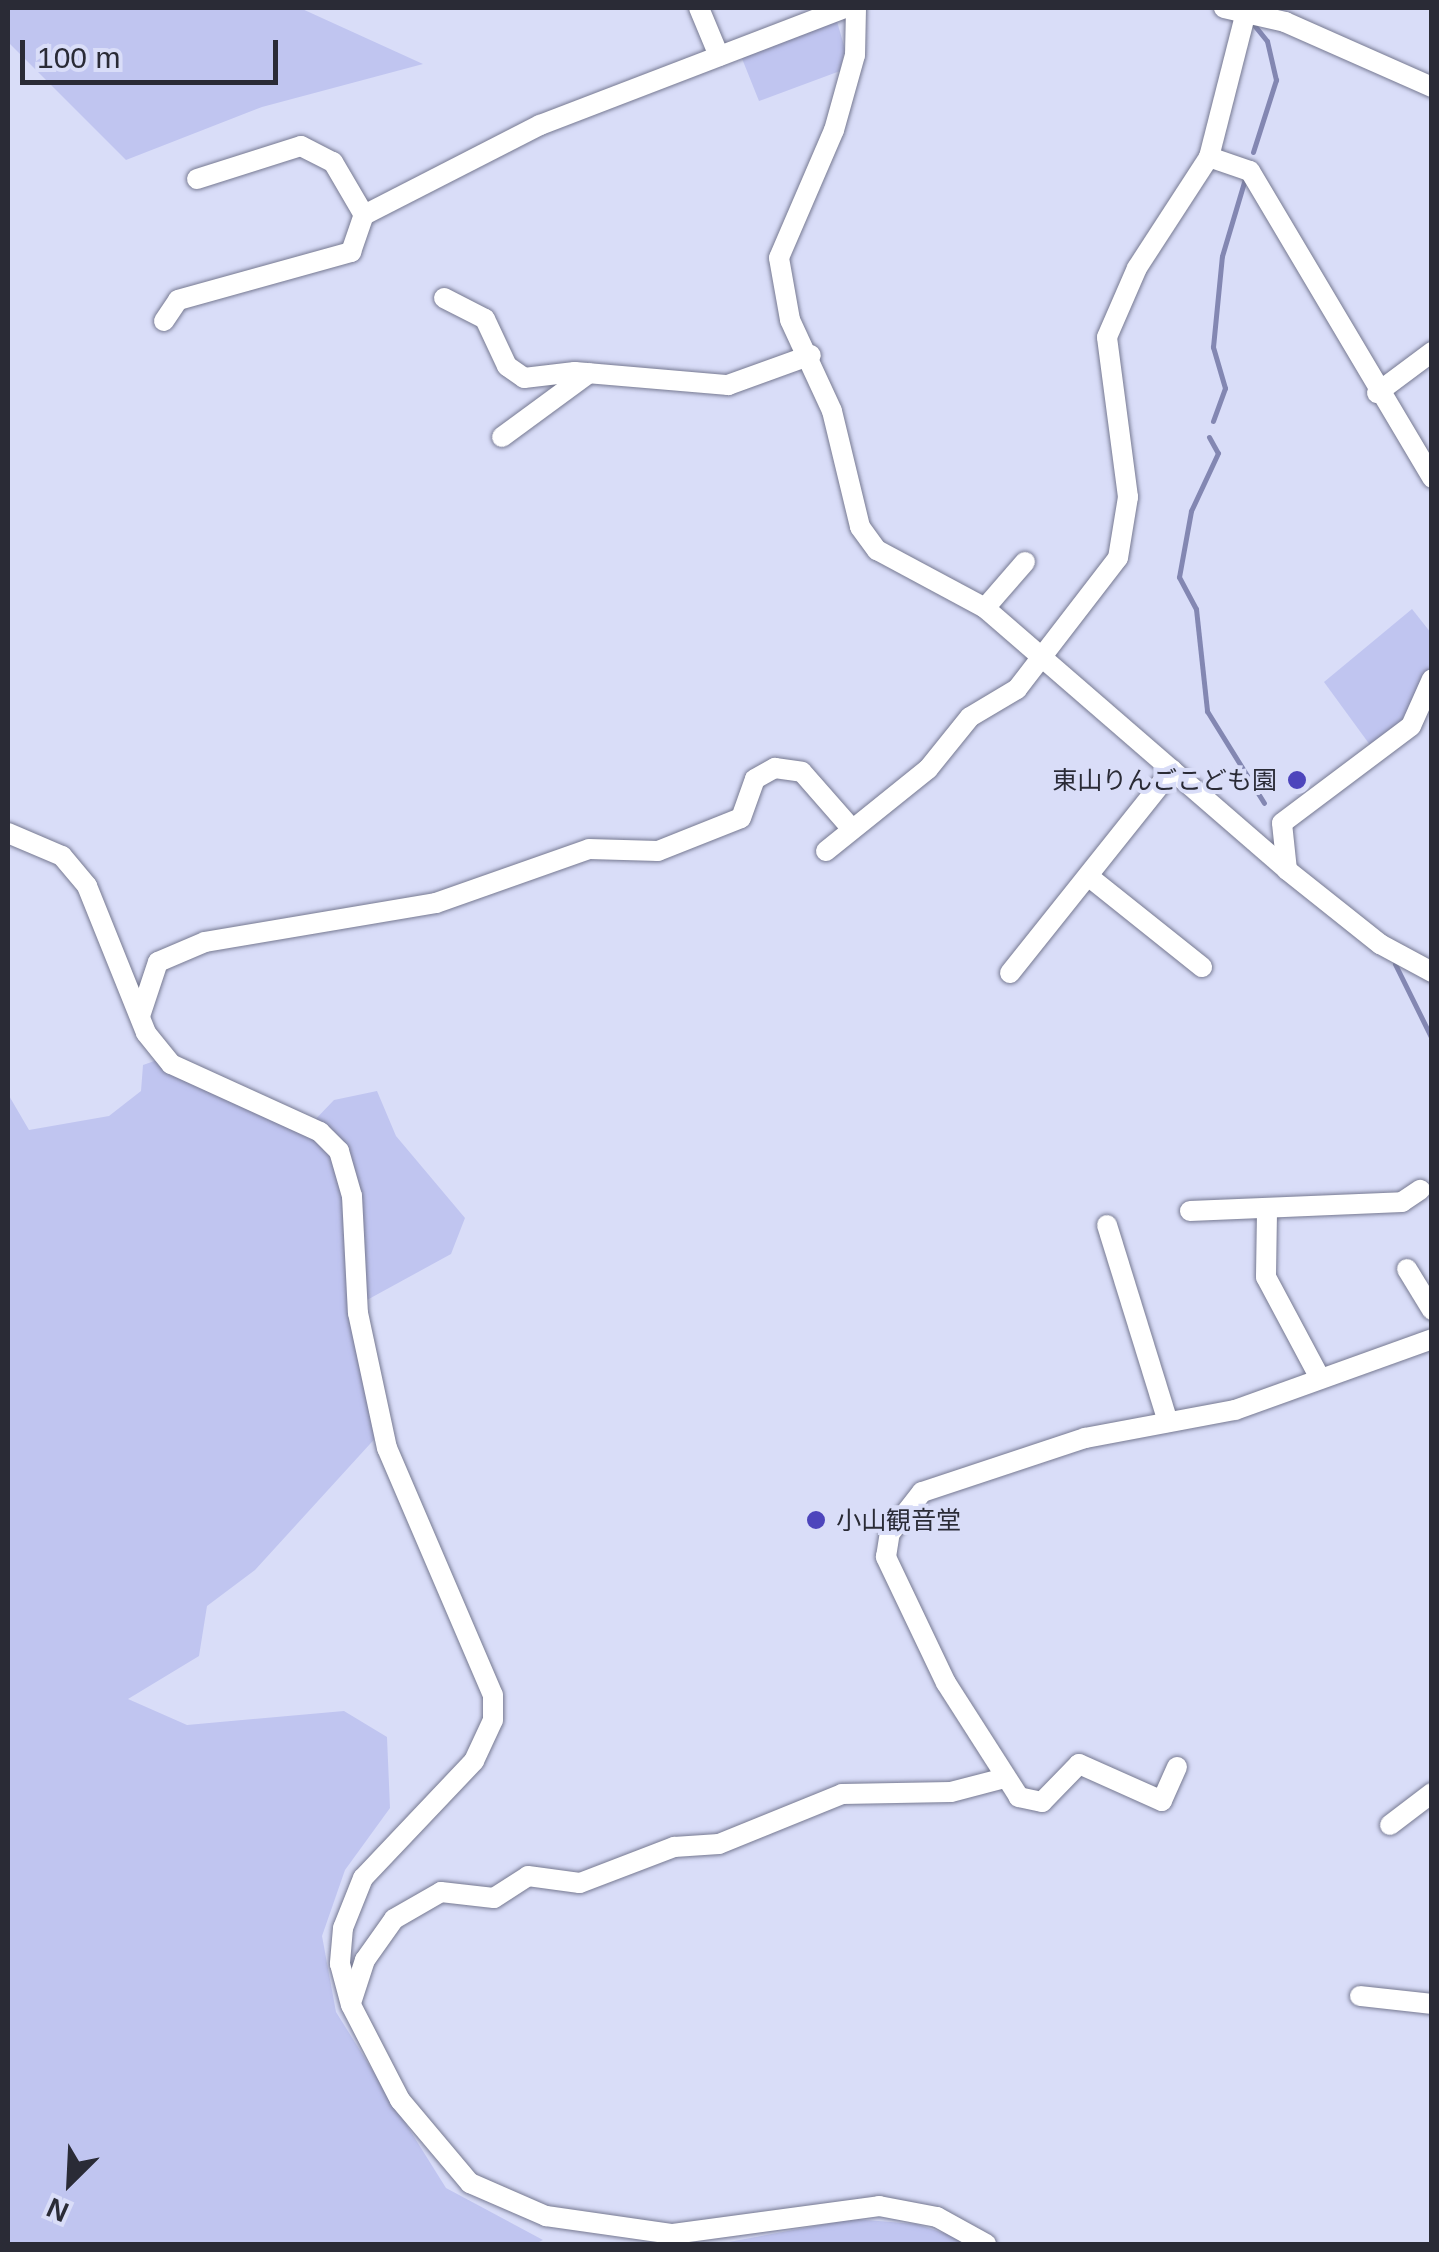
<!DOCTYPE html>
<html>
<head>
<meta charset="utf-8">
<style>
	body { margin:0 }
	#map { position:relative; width:1439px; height:2252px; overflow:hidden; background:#d9ddf8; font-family:Helvetica,"Noto Sans JP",sans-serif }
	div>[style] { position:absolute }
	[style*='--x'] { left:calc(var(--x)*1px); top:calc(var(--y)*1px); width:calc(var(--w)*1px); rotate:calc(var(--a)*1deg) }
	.green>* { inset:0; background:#c0c5f0 }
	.stream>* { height:5px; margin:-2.5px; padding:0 2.5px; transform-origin:2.5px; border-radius:2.5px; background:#8387b2 }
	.roads { filter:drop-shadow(0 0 2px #767991) drop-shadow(0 0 2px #767991) }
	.minor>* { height:20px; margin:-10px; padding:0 10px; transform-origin:10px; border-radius:10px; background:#fff }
	.dots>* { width:28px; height:28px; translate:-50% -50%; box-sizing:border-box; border:5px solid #d9ddf8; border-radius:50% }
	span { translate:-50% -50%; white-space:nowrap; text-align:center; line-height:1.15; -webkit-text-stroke:8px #d9ddf8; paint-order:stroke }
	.poi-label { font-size:25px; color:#2a2b36 }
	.right { translate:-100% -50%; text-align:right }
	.left { translate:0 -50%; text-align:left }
	.frame { position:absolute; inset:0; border:10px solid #2a2b36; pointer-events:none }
	.north { position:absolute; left:20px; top:2132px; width:100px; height:100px; -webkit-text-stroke:8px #d9ddf8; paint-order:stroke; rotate:204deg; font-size:28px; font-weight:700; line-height:40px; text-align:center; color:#2a2b36 }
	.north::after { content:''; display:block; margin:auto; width:35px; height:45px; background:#2a2b36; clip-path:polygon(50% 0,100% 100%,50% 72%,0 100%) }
	.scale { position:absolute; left:20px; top:40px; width:258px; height:45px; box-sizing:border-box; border:5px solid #2a2b36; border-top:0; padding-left:12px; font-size:30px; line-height:35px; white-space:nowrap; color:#2a2b36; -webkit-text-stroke:8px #d9ddf8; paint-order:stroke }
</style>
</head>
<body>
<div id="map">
	<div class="green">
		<i style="clip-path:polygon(8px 8px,300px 8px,423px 64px,262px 107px,126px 160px,8px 42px)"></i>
		<i style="clip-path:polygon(836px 18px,845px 49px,840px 71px,759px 101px,741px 56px)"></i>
		<i style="clip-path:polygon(1412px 609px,1431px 633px,1431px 666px,1403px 721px,1370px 745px,1324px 682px)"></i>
		<i style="clip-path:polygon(166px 1057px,308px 1127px,334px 1100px,377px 1091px,396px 1136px,465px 1218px,451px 1254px,356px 1306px,380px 1433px,255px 1570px,207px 1606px,199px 1656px,128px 1699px,187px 1725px,344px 1711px,387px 1737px,390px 1808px,345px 1870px,322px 1936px,336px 2012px,446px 2188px,543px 2240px,535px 2244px,8px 2244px,8px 1094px,29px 1130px,109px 1116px,141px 1091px,143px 1065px)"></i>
		<i style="clip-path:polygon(853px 2219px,916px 2224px,977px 2244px,718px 2244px)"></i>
	</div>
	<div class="stream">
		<i style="--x:1253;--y:152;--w:76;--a:-72.3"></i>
		<i style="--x:1276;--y:80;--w:40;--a:-103"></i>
		<i style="--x:1267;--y:41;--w:21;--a:-129"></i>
		<i style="--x:1213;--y:421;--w:35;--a:-70"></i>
		<i style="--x:1225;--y:388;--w:43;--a:-106.3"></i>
		<i style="--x:1213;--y:347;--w:91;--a:-84.4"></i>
		<i style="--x:1222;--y:256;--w:80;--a:-73.4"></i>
		<i style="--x:1209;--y:437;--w:18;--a:61"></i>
		<i style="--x:1218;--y:453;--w:64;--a:115"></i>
		<i style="--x:1191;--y:511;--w:67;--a:100.3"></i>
		<i style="--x:1179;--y:577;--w:36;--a:62"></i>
		<i style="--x:1196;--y:609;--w:103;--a:83.8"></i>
		<i style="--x:1207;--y:711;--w:108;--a:58.2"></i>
		<i style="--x:1395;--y:964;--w:84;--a:63.7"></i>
	</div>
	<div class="roads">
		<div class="minor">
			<i style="--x:699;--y:8;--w:52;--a:67.4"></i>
			<i style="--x:856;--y:8;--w:47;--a:91.2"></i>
			<i style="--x:855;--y:55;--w:78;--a:105.6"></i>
			<i style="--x:834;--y:130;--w:139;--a:113.3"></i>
			<i style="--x:779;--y:258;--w:63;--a:79.9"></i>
			<i style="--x:790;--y:320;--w:100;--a:65.2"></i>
			<i style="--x:832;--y:411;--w:119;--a:76.4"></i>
			<i style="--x:860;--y:527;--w:29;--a:54"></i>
			<i style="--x:877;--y:550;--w:123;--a:28.2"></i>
			<i style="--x:985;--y:608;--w:400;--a:40.9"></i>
			<i style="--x:1287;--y:870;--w:119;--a:38.5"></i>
			<i style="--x:1380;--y:944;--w:59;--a:28.3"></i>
			<i style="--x:1224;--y:8;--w:63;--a:12.9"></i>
			<i style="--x:1285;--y:22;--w:161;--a:23.9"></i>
			<i style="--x:1209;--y:157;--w:43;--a:18.9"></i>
			<i style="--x:1250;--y:171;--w:357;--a:59.3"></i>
			<i style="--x:197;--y:179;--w:109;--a:-17.6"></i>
			<i style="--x:301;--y:146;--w:36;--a:27"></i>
			<i style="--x:333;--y:162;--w:61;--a:59.7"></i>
			<i style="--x:444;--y:298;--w:46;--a:27.1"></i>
			<i style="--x:485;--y:319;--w:52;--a:64.9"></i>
			<i style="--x:507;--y:366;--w:21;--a:35"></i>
			<i style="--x:524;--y:378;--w:51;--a:-6.7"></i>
			<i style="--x:575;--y:372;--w:154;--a:4.9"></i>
			<i style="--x:728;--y:385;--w:88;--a:-19.9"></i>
			<i style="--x:164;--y:321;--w:25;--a:-56"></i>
			<i style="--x:178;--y:300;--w:180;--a:-15.5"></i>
			<i style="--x:351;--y:252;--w:39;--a:-71"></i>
			<i style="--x:364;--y:215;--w:198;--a:-27.1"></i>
			<i style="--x:540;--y:125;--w:327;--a:-21"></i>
			<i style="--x:1377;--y:393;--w:69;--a:-36.7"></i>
			<i style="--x:502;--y:437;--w:108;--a:-36.3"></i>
			<i style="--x:985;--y:608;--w:61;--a:-49"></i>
			<i style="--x:8;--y:833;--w:59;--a:23.1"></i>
			<i style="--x:62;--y:856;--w:39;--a:50"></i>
			<i style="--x:87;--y:886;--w:158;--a:68.1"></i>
			<i style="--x:146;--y:1033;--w:40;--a:51"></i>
			<i style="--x:171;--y:1064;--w:164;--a:24.5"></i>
			<i style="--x:320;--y:1132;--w:27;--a:45"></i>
			<i style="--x:339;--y:1151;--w:47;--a:73.9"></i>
			<i style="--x:352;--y:1196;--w:117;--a:87.1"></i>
			<i style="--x:358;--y:1313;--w:138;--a:77.9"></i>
			<i style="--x:387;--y:1448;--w:269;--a:66.8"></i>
			<i style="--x:493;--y:1695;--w:25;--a:90"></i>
			<i style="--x:493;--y:1720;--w:45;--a:114.9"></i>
			<i style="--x:474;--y:1761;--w:161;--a:133.5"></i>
			<i style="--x:363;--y:1878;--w:54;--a:111.8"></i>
			<i style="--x:343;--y:1928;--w:36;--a:95"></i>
			<i style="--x:340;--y:1964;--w:42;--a:75"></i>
			<i style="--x:351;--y:2005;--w:107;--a:62.7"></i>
			<i style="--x:400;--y:2100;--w:109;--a:49.9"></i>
			<i style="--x:470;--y:2183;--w:83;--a:23.5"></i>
			<i style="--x:546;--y:2216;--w:128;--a:8.1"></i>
			<i style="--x:673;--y:2234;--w:208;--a:-7.7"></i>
			<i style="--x:879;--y:2206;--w:59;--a:10.7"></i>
			<i style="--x:937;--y:2217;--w:56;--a:28.9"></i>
			<i style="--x:826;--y:851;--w:131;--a:-38.8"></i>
			<i style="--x:928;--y:769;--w:67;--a:-51.1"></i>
			<i style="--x:970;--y:717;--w:55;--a:-30.8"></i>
			<i style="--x:1017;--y:689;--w:165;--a:-52.4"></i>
			<i style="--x:1118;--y:558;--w:62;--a:-80.7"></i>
			<i style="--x:1128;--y:497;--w:161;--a:-97.5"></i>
			<i style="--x:1107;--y:337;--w:75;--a:-66.5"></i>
			<i style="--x:1137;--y:268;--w:132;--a:-57"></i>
			<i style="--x:1209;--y:157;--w:146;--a:-75.7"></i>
			<i style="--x:1287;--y:870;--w:47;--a:-96.1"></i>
			<i style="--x:1282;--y:823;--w:161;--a:-36.9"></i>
			<i style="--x:1411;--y:726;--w:51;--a:-65.9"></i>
			<i style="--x:1088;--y:876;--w:146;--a:38.6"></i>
			<i style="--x:1010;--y:973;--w:260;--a:-51.4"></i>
			<i style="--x:140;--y:1016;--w:57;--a:-71.6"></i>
			<i style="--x:158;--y:962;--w:51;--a:-23.1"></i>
			<i style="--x:205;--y:942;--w:234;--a:-9.6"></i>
			<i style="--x:436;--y:903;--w:162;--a:-19.4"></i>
			<i style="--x:589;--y:849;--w:69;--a:1.7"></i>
			<i style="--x:658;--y:851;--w:89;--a:-21.7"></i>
			<i style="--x:741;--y:818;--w:41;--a:-70.3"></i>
			<i style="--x:755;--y:779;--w:23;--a:-29"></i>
			<i style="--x:775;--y:768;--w:27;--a:8"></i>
			<i style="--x:802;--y:772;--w:74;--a:48.8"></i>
			<i style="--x:1190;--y:1211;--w:212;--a:-2.4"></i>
			<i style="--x:1402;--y:1202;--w:22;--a:-34"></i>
			<i style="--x:1267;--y:1212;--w:65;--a:90.9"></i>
			<i style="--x:1266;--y:1277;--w:115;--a:61.9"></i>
			<i style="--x:1107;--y:1225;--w:206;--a:72.8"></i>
			<i style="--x:1407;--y:1269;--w:48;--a:58.6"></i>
			<i style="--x:1177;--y:1767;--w:37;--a:114"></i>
			<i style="--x:1162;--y:1801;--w:91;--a:-156"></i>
			<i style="--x:1079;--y:1764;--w:53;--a:134.2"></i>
			<i style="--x:1042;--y:1802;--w:24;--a:-168"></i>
			<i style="--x:1019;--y:1797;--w:135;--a:-122.6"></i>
			<i style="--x:946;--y:1683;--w:140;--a:-115.5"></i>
			<i style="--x:886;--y:1557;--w:24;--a:-81"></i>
			<i style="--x:890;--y:1533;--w:52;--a:-52"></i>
			<i style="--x:922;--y:1492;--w:172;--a:-18.3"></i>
			<i style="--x:1085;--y:1438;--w:153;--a:-10.6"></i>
			<i style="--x:1235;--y:1410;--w:209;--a:-19.8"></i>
			<i style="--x:1390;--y:1825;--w:53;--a:-37.3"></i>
			<i style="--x:1360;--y:1996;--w:72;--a:6.3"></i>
			<i style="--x:351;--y:2003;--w:45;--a:-72"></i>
			<i style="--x:365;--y:1960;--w:50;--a:-54.7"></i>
			<i style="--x:394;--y:1919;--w:54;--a:-29.9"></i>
			<i style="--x:441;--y:1892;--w:53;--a:6.5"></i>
			<i style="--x:494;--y:1898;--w:40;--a:-32.9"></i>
			<i style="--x:528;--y:1876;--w:52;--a:7.7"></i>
			<i style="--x:580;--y:1883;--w:101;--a:-21"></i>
			<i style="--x:674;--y:1847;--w:45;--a:-3.8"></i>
			<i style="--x:719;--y:1844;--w:133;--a:-22.1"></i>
			<i style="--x:842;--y:1794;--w:109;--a:-1.1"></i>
			<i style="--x:951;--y:1792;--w:52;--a:-14.6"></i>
		</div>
	</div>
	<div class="dots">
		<i style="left:1297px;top:780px;background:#4d45bc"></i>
		<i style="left:816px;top:1520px;background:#4d45bc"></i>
	</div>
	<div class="poi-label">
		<span class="right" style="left:1277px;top:780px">東山りんごこども園</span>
		<span class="left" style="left:836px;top:1520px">小山観音堂</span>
	</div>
	<div class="frame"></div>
	<div class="north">N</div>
	<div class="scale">100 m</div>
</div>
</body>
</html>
